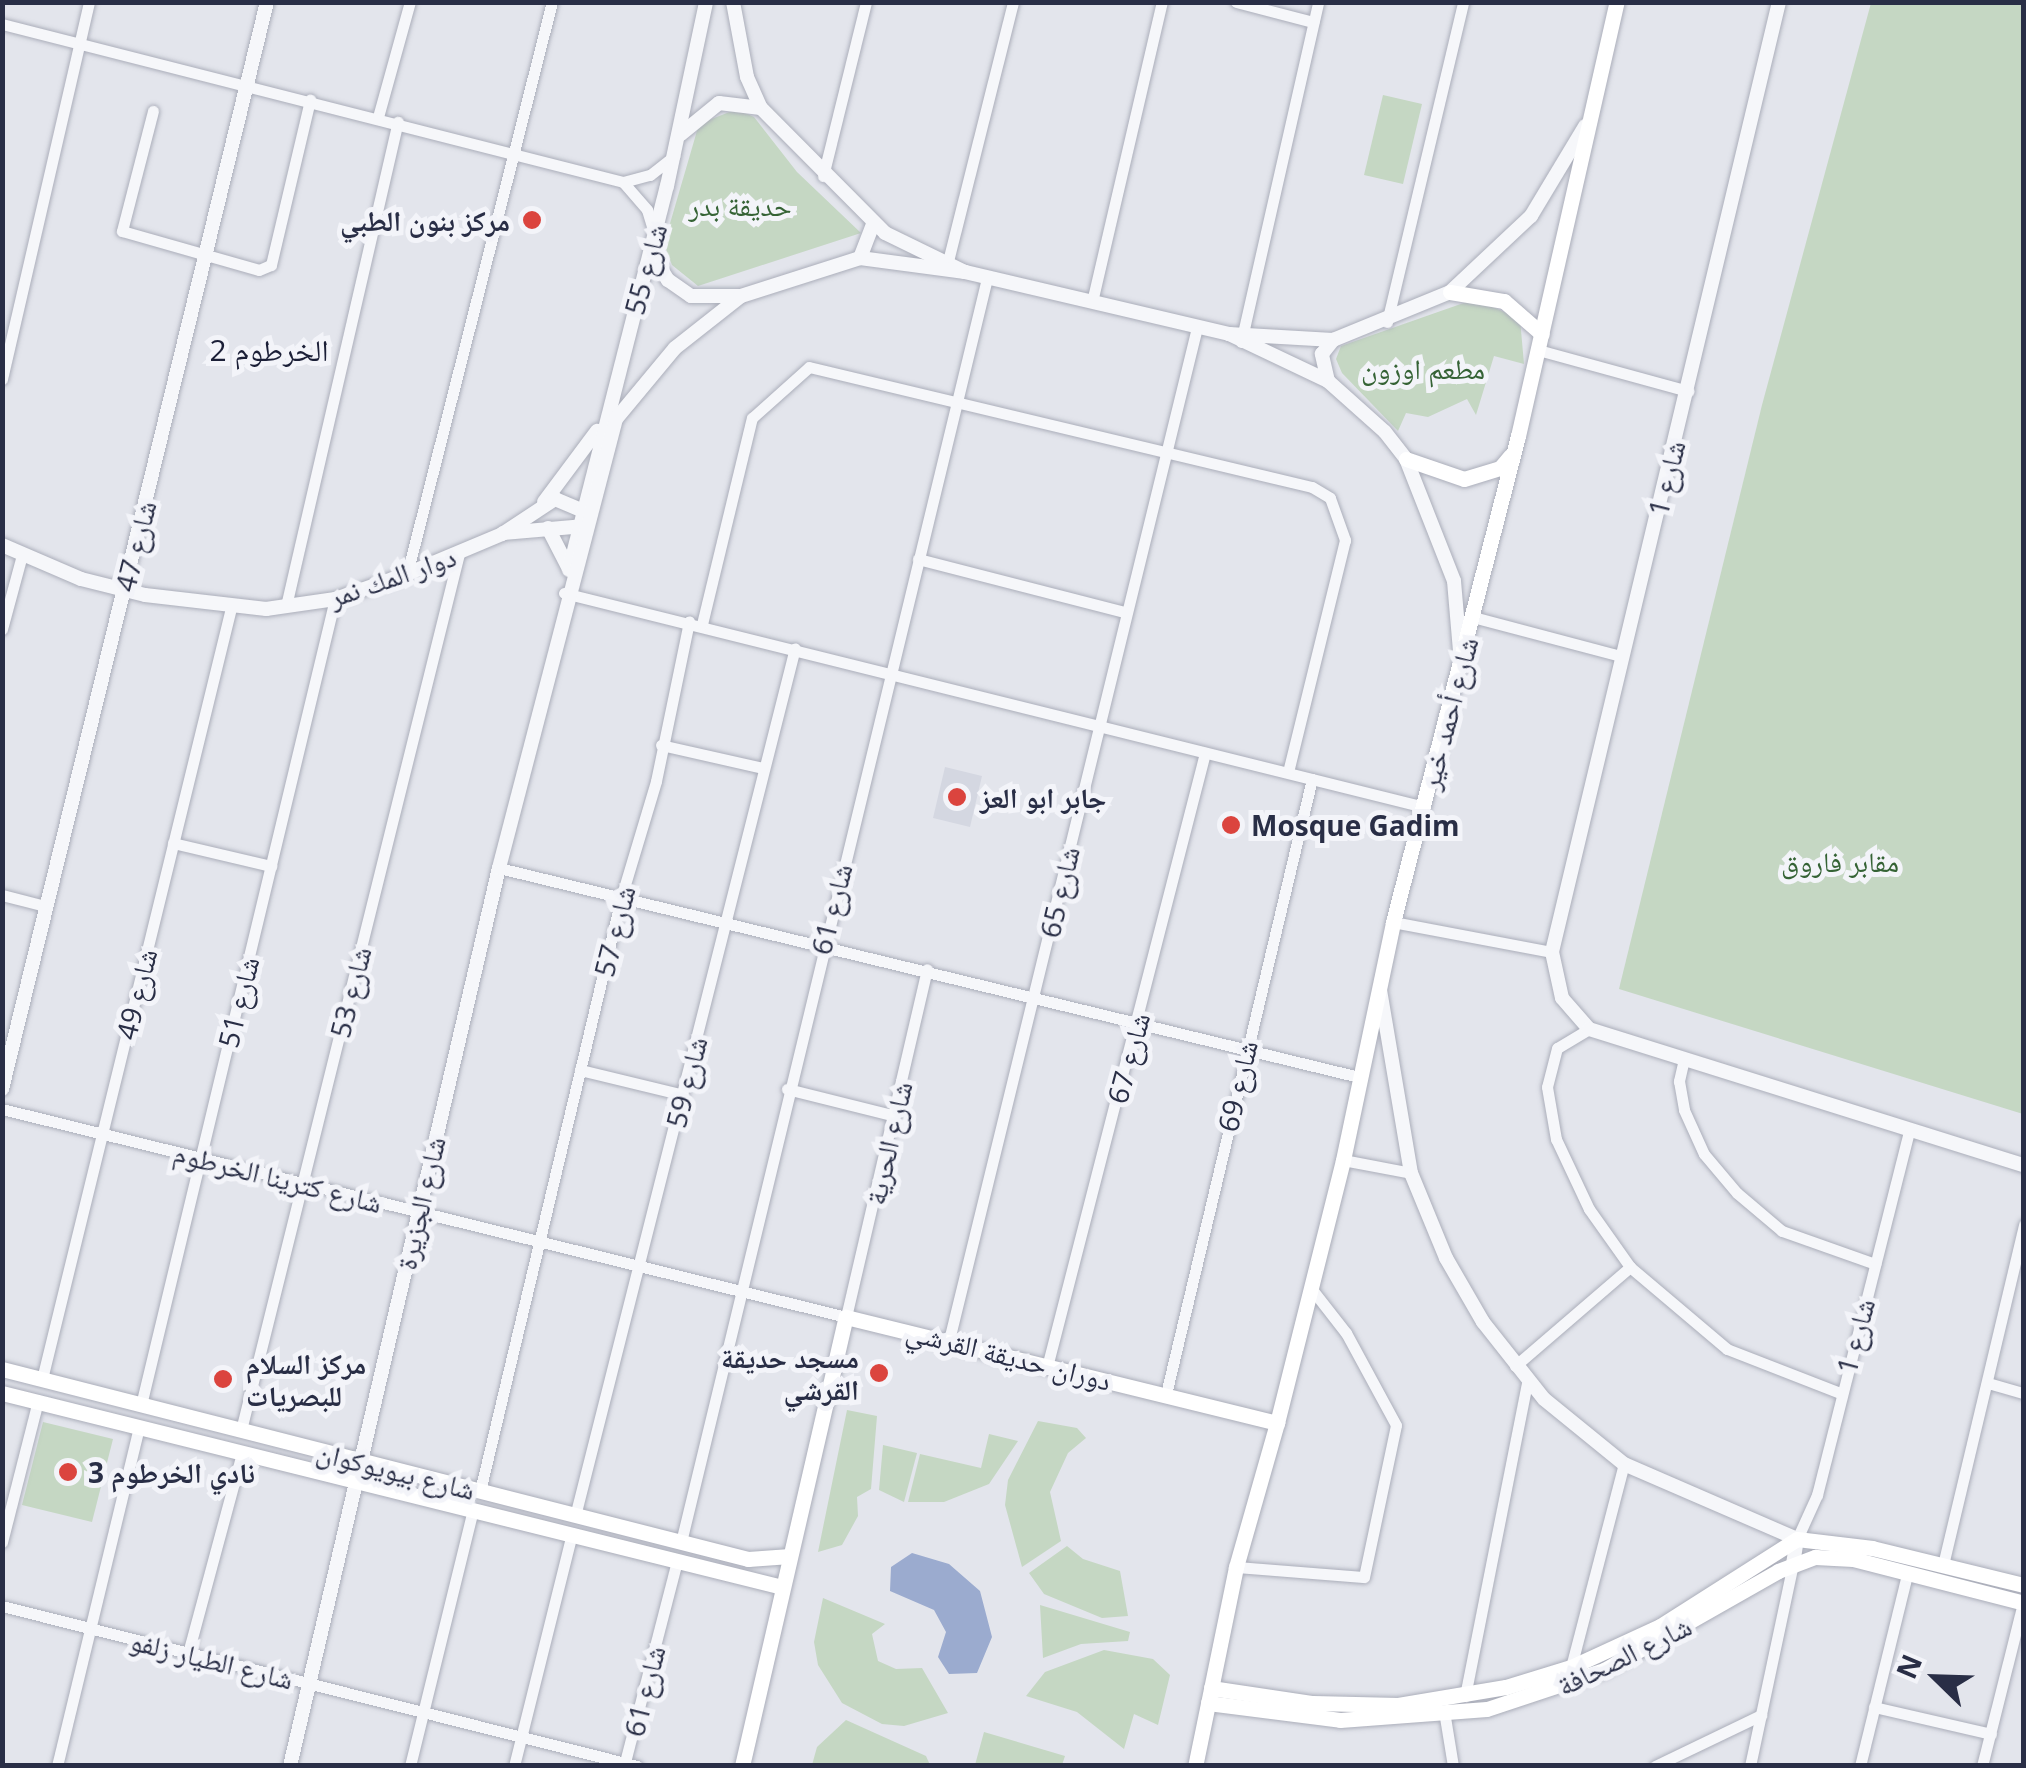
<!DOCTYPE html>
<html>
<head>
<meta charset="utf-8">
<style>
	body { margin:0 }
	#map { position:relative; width:2026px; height:1768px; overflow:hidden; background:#e3e5ec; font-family:"Open Sans","Noto Naskh Arabic",sans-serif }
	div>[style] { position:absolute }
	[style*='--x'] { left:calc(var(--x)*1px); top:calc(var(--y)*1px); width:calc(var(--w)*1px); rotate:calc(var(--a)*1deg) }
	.built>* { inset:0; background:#d4d7e1 }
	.green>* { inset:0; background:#c5d7c3 }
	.water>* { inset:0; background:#9babcf }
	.roads { filter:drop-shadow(0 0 2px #abaeba) drop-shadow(0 0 2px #abaeba) }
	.minor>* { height:11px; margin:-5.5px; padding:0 5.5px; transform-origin:5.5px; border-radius:5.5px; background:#f6f7fa }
	.tertiary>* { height:14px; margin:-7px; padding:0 7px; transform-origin:7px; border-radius:7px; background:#f6f7fa }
	.secondary>* { height:15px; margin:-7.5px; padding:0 7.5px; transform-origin:7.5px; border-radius:7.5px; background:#fff }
	.dots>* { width:28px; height:28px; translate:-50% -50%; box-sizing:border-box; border:5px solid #f3f4f9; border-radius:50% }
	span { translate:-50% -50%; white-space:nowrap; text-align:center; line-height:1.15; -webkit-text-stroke:10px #f3f4f9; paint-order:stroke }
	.park-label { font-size:28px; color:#356335 }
	.poi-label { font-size:28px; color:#292e46; font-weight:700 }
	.right { translate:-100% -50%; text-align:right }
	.left { translate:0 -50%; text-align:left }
	.street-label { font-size:28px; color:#292e46 }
	.neighbourhood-label { font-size:30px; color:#1b1f37 }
	.frame { position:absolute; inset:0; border:5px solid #292e46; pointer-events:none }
	.north { position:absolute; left:1886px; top:1628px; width:100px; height:100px; -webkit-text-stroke:8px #f3f4f9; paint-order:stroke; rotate:293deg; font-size:28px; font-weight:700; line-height:40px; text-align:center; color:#292e46 }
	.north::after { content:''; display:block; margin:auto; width:35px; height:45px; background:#292e46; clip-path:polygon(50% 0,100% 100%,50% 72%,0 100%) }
</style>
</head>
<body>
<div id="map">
	<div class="built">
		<i style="clip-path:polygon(945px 767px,982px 776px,970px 827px,933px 818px)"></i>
	</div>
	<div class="green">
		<i style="clip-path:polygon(1871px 3px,2023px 3px,2023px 1114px,1619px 989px,1762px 405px)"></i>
		<i style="clip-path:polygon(1383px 95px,1422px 104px,1403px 184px,1364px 175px)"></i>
		<i style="clip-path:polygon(737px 109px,754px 117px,797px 172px,861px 233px,698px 286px,672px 265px,664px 244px,699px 124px)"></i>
		<i style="clip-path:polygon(1475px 299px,1520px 319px,1524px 364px,1494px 356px,1476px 415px,1467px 399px,1428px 417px,1406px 413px,1398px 431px,1342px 373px,1336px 359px,1341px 346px)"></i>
		<i style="clip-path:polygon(847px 1410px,877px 1416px,871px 1489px,857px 1497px,858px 1516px,842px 1545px,818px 1552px)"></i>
		<i style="clip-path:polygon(1038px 1421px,1077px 1428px,1086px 1438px,1068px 1453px,1050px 1492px,1061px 1541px,1022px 1567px,1005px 1505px,1008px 1480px)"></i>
		<i style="clip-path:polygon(43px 1422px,113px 1439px,92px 1522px,22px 1505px)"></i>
		<i style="clip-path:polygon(989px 1434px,1018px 1441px,989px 1484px,944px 1502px,908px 1502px,920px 1454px,981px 1468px)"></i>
		<i style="clip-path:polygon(883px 1445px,917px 1453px,904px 1502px,879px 1490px)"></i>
		<i style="clip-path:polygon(1067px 1546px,1083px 1559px,1120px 1571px,1128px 1616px,1102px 1618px,1044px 1594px,1029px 1573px)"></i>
		<i style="clip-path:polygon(823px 1598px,885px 1624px,872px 1634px,878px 1661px,896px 1669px,922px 1668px,948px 1713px,904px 1726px,882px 1724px,842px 1703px,818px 1665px,814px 1642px)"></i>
		<i style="clip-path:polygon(1040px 1605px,1130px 1632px,1128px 1641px,1081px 1644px,1043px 1658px)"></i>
		<i style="clip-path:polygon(1104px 1650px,1153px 1659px,1170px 1675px,1158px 1725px,1134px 1714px,1124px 1749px,1077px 1712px,1026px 1696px,1045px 1672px)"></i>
		<i style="clip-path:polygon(846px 1720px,926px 1756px,930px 1765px,812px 1765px,817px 1747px)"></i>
		<i style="clip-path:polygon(984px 1732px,1065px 1756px,1062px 1765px,975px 1765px)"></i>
	</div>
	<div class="water">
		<i style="clip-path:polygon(912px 1553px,949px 1564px,980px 1591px,992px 1637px,977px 1673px,949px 1674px,938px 1657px,946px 1632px,934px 1610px,890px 1591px,891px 1567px)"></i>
	</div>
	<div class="roads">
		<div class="minor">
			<i style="--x:1236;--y:2;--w:80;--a:14.6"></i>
			<i style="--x:2;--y:24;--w:641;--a:14.27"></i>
			<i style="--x:623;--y:182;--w:28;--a:-15"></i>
			<i style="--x:650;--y:175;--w:31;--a:-38"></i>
			<i style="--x:153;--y:111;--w:124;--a:104.5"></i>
			<i style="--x:122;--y:231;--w:142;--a:15.9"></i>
			<i style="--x:259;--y:270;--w:13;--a:-23"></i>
			<i style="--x:271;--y:265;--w:170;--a:-76.7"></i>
			<i style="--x:378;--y:117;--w:119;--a:-74.5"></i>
			<i style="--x:823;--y:176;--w:179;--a:-76.1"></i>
			<i style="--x:623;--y:182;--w:37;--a:49"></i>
			<i style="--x:647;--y:210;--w:24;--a:73"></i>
			<i style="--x:946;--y:269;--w:275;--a:-75.9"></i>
			<i style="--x:1092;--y:302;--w:308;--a:-76.9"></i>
			<i style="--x:1387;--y:322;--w:329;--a:-76.6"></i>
			<i style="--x:1241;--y:342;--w:349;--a:-77.2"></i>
			<i style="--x:1538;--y:350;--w:156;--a:15.3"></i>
			<i style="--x:2;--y:379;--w:387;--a:-77"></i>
			<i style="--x:918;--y:559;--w:213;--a:14.4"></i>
			<i style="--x:407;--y:574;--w:590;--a:-75.78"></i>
			<i style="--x:564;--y:593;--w:886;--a:13.97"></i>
			<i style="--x:286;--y:606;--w:497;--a:-77"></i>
			<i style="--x:1473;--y:617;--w:153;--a:14.8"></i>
			<i style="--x:702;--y:624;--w:212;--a:-76.4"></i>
			<i style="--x:752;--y:418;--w:76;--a:-41.8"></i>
			<i style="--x:809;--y:367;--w:517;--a:13.42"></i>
			<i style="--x:1312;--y:487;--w:21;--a:31"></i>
			<i style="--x:1330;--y:498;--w:45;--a:70.3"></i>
			<i style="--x:1345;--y:540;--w:239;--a:103.8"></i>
			<i style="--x:2;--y:629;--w:77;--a:-74.9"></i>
			<i style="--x:661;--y:745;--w:105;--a:12.7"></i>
			<i style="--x:173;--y:843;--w:101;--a:13.2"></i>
			<i style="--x:499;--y:868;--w:885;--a:13.66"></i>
			<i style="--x:2;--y:895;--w:44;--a:14.3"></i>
			<i style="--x:1393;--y:922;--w:162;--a:10.7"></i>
			<i style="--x:1589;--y:1029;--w:37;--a:149"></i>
			<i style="--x:1557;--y:1048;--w:40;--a:104.4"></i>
			<i style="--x:1547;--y:1087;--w:53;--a:80.2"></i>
			<i style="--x:1556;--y:1139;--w:77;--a:64.8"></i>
			<i style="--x:1589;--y:1209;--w:71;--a:54.7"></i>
			<i style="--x:1630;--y:1267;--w:127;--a:40.2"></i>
			<i style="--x:1727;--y:1349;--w:121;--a:21.3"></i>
			<i style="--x:1684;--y:1059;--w:23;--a:103"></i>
			<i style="--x:1679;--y:1081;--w:29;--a:80"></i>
			<i style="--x:1684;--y:1110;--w:48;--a:65.6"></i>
			<i style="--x:1704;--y:1154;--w:51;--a:49.8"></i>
			<i style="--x:1737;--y:1193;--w:59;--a:40.2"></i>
			<i style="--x:1782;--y:1231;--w:99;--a:19.5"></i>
			<i style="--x:580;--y:1070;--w:106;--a:13.6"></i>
			<i style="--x:787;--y:1089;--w:111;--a:14"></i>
			<i style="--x:2;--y:1109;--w:869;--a:13.84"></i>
			<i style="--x:846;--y:1317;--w:357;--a:-76.9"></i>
			<i style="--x:1343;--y:1160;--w:69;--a:10.8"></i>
			<i style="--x:949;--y:1340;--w:1043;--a:-76.24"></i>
			<i style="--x:1048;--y:1363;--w:630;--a:-75.57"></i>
			<i style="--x:1515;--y:1366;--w:152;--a:-40.7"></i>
			<i style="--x:42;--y:1379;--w:794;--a:-76.23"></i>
			<i style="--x:1988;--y:1383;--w:37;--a:16"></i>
			<i style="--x:1166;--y:1394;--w:632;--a:-76.65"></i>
			<i style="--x:141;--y:1405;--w:829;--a:-76.47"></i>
			<i style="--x:241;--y:1430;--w:903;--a:-76.03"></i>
			<i style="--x:480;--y:1491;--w:610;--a:-76.62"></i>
			<i style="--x:621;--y:898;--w:122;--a:-73.3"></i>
			<i style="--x:656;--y:781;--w:163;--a:-78.3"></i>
			<i style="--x:575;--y:1516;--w:895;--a:-75.78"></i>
			<i style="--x:1797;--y:1539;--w:48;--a:-65.6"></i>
			<i style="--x:1817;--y:1495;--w:374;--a:-75.8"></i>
			<i style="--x:2;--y:1542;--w:146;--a:-75.7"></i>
			<i style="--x:681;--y:1542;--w:1301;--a:-76.39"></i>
			<i style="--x:1943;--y:1565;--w:350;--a:-76.6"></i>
			<i style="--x:1236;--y:1567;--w:128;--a:4.5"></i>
			<i style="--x:1364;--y:1577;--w:155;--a:-78.1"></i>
			<i style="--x:1396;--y:1425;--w:105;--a:-118.5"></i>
			<i style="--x:1346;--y:1333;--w:57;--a:-127.9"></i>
			<i style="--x:2;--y:1606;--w:655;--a:14.14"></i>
			<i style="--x:188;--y:1653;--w:207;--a:-74.9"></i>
			<i style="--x:1571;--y:1667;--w:210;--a:-75.4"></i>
			<i style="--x:1465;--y:1696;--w:320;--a:-78.8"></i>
			<i style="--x:1874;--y:1707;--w:120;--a:13"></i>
			<i style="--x:1445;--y:1717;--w:50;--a:80.7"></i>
			<i style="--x:625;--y:1762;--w:208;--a:-75.5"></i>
			<i style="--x:57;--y:1766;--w:348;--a:-76.4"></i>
			<i style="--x:410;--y:1766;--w:264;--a:-76.2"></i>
			<i style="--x:514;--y:1766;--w:240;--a:-76"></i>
			<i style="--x:1655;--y:1766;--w:118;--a:-25.7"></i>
			<i style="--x:1750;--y:1766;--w:207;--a:-78"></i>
			<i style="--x:1860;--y:1766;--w:198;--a:-76.2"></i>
			<i style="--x:1982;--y:1766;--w:168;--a:-75.9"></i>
		</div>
		<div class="tertiary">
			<i style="--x:733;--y:2;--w:76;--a:79.4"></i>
			<i style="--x:747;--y:77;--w:34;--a:66"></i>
			<i style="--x:761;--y:108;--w:176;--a:45.2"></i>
			<i style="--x:885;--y:233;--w:89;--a:26"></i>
			<i style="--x:965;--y:272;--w:271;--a:13.2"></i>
			<i style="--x:1229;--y:334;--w:110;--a:25.4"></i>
			<i style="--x:1328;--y:381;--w:76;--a:41.8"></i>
			<i style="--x:1385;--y:432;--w:34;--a:52"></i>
			<i style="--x:1406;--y:459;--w:131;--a:68.5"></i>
			<i style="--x:1454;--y:581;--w:70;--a:85.1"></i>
			<i style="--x:1779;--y:2;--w:977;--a:103.44"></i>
			<i style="--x:1552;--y:952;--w:47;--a:77.7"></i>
			<i style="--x:1562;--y:998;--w:41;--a:48.9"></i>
			<i style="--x:1589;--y:1029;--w:456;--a:17.4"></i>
			<i style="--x:681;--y:134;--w:49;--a:-39.2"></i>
			<i style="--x:719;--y:103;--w:42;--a:6.8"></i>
			<i style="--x:651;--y:252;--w:33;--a:59"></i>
			<i style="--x:668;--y:280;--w:28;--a:35"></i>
			<i style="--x:691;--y:296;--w:49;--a:0"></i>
			<i style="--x:860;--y:258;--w:36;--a:-69"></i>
			<i style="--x:1229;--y:334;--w:104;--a:3.3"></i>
			<i style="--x:1333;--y:340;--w:126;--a:-22.3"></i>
			<i style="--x:1450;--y:292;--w:111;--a:-43.2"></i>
			<i style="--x:1531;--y:216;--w:105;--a:-59"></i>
			<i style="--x:1328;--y:381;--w:28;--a:-103"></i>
			<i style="--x:1322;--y:354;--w:18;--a:-52"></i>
			<i style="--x:544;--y:502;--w:89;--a:-53.3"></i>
			<i style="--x:548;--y:528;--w:44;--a:62.9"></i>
			<i style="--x:503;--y:533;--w:82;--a:-4.9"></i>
			<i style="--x:2;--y:545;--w:86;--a:23.3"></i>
			<i style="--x:81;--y:579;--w:66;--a:14"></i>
			<i style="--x:145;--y:595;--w:122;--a:6.6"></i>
			<i style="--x:266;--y:609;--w:70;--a:-8.2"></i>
			<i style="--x:335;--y:599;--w:76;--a:-19.1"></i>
			<i style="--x:407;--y:574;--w:103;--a:-22.8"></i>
			<i style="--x:502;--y:534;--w:64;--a:-33.4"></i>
			<i style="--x:555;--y:499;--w:36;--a:23"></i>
			<i style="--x:569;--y:570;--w:396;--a:-75.7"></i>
			<i style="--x:667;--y:186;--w:188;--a:-78"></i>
			<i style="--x:1380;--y:990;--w:186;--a:80.4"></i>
			<i style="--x:1411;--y:1173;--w:92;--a:67.6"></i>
			<i style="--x:1446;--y:1258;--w:74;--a:60"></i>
			<i style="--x:1483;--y:1322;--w:98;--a:51.6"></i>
			<i style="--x:1544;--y:1399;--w:103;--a:39.1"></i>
			<i style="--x:1624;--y:1464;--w:189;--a:23.4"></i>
			<i style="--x:1797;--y:1539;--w:25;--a:99"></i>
			<i style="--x:2;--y:1089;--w:1119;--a:-76.3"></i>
			<i style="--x:290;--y:1766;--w:922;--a:-76.9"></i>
			<i style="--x:499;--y:868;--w:464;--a:-75.4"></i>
			<i style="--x:616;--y:419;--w:92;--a:-50.3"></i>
			<i style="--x:675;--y:348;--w:84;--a:-38.2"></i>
			<i style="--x:741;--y:296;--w:125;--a:-17.7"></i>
			<i style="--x:860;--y:258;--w:106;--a:7.6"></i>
		</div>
		<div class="secondary">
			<i style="--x:1450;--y:292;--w:55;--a:9.5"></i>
			<i style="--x:1504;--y:301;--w:50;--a:41"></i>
			<i style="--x:1406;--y:459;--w:61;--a:19"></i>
			<i style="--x:1464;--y:479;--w:38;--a:-17"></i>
			<i style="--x:1500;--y:468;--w:16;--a:-50"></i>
			<i style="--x:2;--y:1369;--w:770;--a:14.29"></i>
			<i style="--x:748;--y:1559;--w:42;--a:-4.1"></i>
			<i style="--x:2;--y:1393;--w:804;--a:13.97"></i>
			<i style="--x:1277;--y:1423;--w:271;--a:-75.9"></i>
			<i style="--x:1343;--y:1160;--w:243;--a:-78.1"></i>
			<i style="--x:1393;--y:922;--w:502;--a:-75.58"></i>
			<i style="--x:1518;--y:436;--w:445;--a:-77.2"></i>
			<i style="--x:1211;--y:1688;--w:103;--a:8.4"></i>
			<i style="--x:1313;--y:1703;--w:85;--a:1.3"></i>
			<i style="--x:1398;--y:1705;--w:109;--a:-9.5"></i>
			<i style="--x:1506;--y:1687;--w:68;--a:-17.1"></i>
			<i style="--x:1571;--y:1667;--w:98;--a:-24.7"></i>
			<i style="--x:1660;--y:1626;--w:162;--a:-32.4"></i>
			<i style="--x:1797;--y:1539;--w:76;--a:6.8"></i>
			<i style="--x:1872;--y:1548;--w:156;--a:13.7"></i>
			<i style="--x:1208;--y:1703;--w:133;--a:7.3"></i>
			<i style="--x:1340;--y:1720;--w:147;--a:-4.3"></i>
			<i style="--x:1487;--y:1709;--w:123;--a:-18.4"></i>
			<i style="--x:1604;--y:1670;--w:200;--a:-29.6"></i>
			<i style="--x:1778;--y:1571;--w:40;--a:-21"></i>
			<i style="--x:1815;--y:1557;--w:38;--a:3"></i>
			<i style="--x:1853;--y:1559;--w:177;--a:14.4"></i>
			<i style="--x:742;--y:1766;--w:461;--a:-77"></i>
			<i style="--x:846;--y:1317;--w:444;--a:13.8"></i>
			<i style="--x:1277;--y:1423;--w:150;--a:105.9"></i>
			<i style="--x:1236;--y:1567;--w:203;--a:101.6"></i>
		</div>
	</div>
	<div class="dots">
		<i style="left:532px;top:220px;background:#db443e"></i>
		<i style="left:957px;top:797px;background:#db443e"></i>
		<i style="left:1231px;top:825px;background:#db443e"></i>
		<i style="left:879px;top:1373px;background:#db443e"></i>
		<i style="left:223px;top:1379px;background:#db443e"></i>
		<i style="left:68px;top:1472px;background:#db443e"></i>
	</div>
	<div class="park-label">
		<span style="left:740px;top:205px">حديقة بدر</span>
		<span style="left:1423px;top:368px">مطعم اوزون</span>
		<span style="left:1840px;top:861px">مقابر فاروق</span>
	</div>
	<div class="poi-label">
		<span class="right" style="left:510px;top:220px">مركز بنون الطبي</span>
		<span class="left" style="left:980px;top:797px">جابر ابو العز</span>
		<span class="left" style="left:1251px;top:825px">Mosque Gadim</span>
		<span class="right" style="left:859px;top:1373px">مسجد حديقة<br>القرشي</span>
		<span class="left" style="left:246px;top:1379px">مركز السلام<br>للبصريات</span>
		<span class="left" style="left:88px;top:1472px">نادي الخرطوم 3</span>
	</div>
	<div class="street-label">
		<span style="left:645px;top:269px;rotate:-75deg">شارع 55</span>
		<span style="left:1666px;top:478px;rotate:-76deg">شارع 1</span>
		<span style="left:135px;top:546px;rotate:-76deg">شارع 47</span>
		<span style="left:392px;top:576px;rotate:-19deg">دوار المك نمر</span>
		<span style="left:1448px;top:713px;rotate:-75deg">شارع أحمد خير</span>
		<span style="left:1059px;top:892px;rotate:-77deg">شارع 65</span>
		<span style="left:831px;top:909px;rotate:-76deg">شارع 61</span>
		<span style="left:614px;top:931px;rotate:-76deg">شارع 57</span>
		<span style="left:350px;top:992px;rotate:-76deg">شارع 53</span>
		<span style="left:136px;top:994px;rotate:-76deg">شارع 49</span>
		<span style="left:238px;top:1002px;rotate:-76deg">شارع 51</span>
		<span style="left:1128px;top:1058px;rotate:-75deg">شارع 67</span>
		<span style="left:686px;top:1082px;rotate:-76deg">شارع 59</span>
		<span style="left:1237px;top:1086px;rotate:-77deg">شارع 69</span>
		<span style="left:888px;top:1143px;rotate:-77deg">شارع الحرية</span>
		<span style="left:278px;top:1177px;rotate:14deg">شارع كترينا الخرطوم</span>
		<span style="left:420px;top:1203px;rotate:-77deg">شارع الجزيرة</span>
		<span style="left:1855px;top:1336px;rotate:-75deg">شارع 1</span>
		<span style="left:1009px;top:1355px;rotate:14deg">دوران حديقة القرشي</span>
		<span style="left:396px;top:1470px;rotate:14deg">شارع بيويوكوان</span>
		<span style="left:1624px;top:1655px;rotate:-26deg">شارع الصحافة</span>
		<span style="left:212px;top:1659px;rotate:14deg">شارع الطيار زلفو</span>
		<span style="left:644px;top:1691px;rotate:-76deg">شارع 61</span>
	</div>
	<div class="neighbourhood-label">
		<span style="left:269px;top:350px">الخرطوم 2</span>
	</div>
	<div class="frame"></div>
	<div class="north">N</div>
</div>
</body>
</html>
